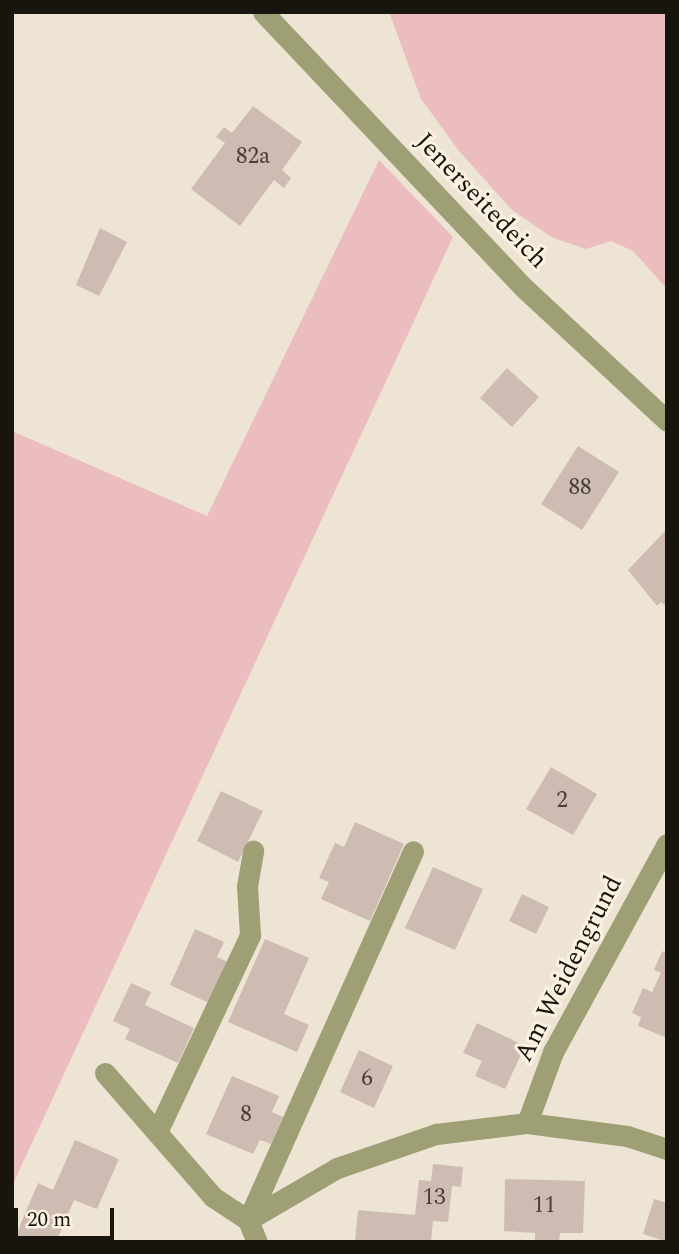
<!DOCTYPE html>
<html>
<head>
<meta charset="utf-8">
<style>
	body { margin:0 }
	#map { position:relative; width:679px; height:1254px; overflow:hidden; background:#eee4d4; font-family:Spectral,serif }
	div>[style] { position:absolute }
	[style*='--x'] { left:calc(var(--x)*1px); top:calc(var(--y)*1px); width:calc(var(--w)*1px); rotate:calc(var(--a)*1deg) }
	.green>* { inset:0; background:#ebbdbe }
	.building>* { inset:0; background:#cebcb3 }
	.minor>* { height:21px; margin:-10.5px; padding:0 10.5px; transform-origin:10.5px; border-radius:10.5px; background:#9e9f75 }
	span { translate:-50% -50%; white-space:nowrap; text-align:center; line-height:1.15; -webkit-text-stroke:6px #fcf1e1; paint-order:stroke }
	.number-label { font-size:23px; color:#463f38 }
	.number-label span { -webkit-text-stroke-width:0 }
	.street-label { font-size:26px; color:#18150f }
	.frame { position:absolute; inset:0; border:14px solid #18150f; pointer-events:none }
	.scale { position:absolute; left:14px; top:1208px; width:100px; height:32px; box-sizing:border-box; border:4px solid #18150f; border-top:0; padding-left:9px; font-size:21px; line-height:24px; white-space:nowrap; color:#18150f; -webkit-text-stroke:5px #fcf1e1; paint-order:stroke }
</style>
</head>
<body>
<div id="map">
	<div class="green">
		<i style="clip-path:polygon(389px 12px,667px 12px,667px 289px,633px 251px,611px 241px,586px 249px,553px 238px,512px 210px,459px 151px,421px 99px)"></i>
		<i style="clip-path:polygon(379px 160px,453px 237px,12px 1186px,12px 431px,207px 516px)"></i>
	</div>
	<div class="building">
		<i style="clip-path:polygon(253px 106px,302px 142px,282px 170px,291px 178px,284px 188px,274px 180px,240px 226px,191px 189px,225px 143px,216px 137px,224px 127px,232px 133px)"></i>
		<i style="clip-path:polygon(100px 228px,127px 242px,99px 296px,76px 285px)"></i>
		<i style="clip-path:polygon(507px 368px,539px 397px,512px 427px,480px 398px)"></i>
		<i style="clip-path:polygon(578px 446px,619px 472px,582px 530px,541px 504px)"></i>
		<i style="clip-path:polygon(667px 529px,667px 607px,661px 602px,657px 606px,628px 570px)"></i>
		<i style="clip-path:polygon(551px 767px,597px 794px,573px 835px,526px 809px)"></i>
		<i style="clip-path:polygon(221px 791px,263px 811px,238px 862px,197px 841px)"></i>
		<i style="clip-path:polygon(355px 822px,404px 844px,370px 921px,321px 899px,329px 882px,319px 878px,335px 843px,344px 847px)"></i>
		<i style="clip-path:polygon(433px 867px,483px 889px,455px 950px,405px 928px)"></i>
		<i style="clip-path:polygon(522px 894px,549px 907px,536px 934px,509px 921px)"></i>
		<i style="clip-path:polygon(195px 929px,224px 942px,217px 957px,230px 963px,211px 1004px,170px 985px)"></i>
		<i style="clip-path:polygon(265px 939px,309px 958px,284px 1014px,309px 1025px,297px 1052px,228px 1022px)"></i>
		<i style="clip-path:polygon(662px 951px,667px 954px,667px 1038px,638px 1026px,641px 1017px,632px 1013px,643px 988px,652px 992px,661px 973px,654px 970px)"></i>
		<i style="clip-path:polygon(131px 983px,151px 992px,145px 1005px,194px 1028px,178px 1063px,125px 1039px,130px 1029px,113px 1021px)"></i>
		<i style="clip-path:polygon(477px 1023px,525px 1046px,505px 1089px,475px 1076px,482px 1061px,463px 1053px)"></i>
		<i style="clip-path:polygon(359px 1050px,393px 1066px,374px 1108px,340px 1092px)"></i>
		<i style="clip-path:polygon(232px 1076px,279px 1096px,272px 1112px,283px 1117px,271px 1144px,260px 1140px,253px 1154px,206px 1134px)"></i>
		<i style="clip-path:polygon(75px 1140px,119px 1159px,97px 1209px,74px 1200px,56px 1242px,13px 1242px,38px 1183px,53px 1190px)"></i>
		<i style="clip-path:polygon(433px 1164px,463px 1167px,461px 1187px,452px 1186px,448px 1222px,433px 1221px,431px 1242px,355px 1242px,358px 1210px,415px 1215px,419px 1180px,431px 1181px)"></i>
		<i style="clip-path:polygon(505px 1179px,585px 1181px,583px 1233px,560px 1233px,559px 1242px,535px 1242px,535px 1233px,504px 1231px)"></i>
		<i style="clip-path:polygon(654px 1199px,667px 1203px,667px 1242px,643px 1234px)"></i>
	</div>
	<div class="minor">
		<i style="--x:263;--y:12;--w:378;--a:46.6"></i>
		<i style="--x:523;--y:287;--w:197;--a:42.9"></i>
		<i style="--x:105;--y:1073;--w:164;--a:48.9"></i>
		<i style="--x:213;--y:1197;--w:42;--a:33.3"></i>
		<i style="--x:248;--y:1220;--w:24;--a:68"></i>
		<i style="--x:527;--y:1123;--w:76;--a:-69.9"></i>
		<i style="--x:553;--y:1052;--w:237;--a:-61.3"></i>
		<i style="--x:157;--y:1132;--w:218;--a:-64.7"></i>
		<i style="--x:250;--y:935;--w:49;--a:-93.5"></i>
		<i style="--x:247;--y:886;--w:36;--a:-80"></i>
		<i style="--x:248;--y:1220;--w:103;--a:-30.3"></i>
		<i style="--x:337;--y:1168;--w:105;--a:-19"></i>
		<i style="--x:436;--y:1134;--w:92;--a:-6.9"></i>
		<i style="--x:527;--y:1123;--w:101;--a:7.4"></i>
		<i style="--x:627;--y:1136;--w:42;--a:18"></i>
		<i style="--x:248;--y:1220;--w:404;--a:-65.9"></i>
	</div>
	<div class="number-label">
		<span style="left:253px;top:157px">82a</span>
		<span style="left:580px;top:488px">88</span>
		<span style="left:562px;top:801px">2</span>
		<span style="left:367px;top:1079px">6</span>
		<span style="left:246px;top:1115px">8</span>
		<span style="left:434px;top:1198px">13</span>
		<span style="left:544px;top:1206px">11</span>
	</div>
	<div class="street-label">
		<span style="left:481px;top:201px;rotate:46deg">Jenerseitedeich</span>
		<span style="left:569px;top:969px;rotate:-63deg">Am Weidengrund</span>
	</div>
	<div class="frame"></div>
	<div class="scale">20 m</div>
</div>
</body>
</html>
